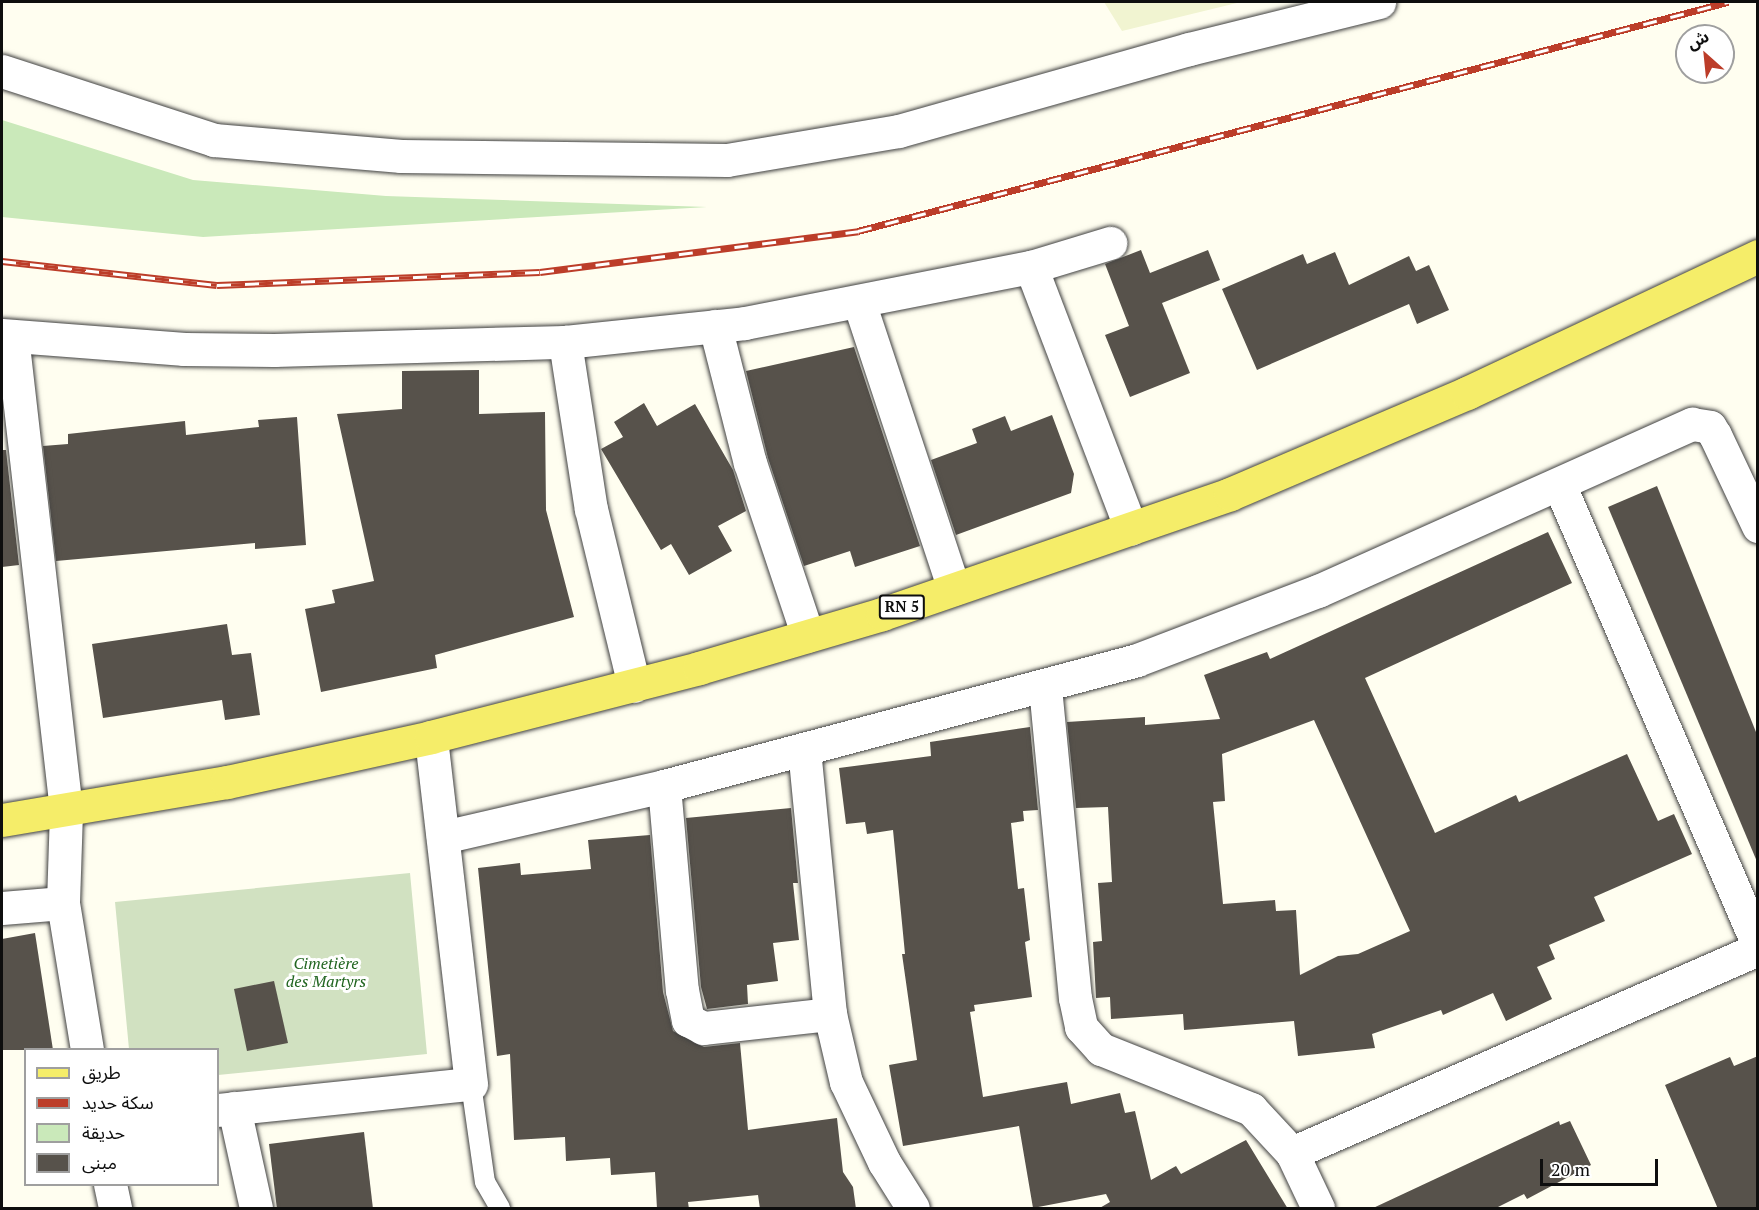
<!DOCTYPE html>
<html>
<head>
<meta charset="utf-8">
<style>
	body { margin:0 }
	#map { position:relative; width:1759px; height:1210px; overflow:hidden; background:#fffef0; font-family:"PT Serif","Noto Sans Arabic",serif }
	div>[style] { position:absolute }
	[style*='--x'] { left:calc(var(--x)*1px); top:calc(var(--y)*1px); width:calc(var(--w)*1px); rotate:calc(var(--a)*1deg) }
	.farmland>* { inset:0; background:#f1f4d1 }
	.green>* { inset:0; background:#cae9ba }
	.cemetery>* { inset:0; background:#d1e1c1 }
	.building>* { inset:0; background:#57524b }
	.roads { filter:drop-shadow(0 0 2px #414141) drop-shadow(0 0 2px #414141) }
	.lane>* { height:20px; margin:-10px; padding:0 10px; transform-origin:10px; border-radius:10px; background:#fff }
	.street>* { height:33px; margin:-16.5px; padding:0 16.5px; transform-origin:16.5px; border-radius:16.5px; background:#fff }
	.primary>* { height:33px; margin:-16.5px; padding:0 16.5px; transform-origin:16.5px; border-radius:16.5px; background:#f5ed69 }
	.rail>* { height:7px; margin-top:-3.5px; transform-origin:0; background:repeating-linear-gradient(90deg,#fff 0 14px,#bc3d29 0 28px); box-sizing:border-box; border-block:2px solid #bc3d29 }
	span { translate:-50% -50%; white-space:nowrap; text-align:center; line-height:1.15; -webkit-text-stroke:6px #fff; paint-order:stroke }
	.shield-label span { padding:2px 4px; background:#fff; border:2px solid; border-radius:4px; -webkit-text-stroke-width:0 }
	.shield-label { font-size:15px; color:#0e0e0e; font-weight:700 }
	.park-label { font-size:16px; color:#216520; font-style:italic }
	.frame { position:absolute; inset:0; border:3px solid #0e0e0e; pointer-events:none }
	.legend { position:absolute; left:24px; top:1048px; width:195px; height:138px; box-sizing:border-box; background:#fff; border:2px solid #9f9f9f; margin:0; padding:8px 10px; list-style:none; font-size:18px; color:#0e0e0e }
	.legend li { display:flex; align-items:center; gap:12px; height:30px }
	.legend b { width:30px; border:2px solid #9f9f9f }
	.north { position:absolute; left:1675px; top:24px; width:60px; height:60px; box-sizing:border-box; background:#fff; border:2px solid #9f9f9f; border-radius:50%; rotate:333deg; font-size:16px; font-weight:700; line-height:24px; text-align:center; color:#0e0e0e }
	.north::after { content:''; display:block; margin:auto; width:21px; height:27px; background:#bc3d29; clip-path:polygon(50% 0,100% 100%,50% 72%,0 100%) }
	.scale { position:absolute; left:1540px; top:1159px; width:118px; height:27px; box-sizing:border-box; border:3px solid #0e0e0e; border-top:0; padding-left:8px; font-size:18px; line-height:21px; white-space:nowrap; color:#0e0e0e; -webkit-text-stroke:4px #fff; paint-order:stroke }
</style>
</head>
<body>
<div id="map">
	<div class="farmland">
		<i style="clip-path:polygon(1104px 2px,1241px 2px,1122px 31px)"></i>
	</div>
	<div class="green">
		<i style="clip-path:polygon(2px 120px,193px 180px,386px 196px,707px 207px,203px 237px,2px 217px)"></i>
	</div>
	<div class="cemetery">
		<i style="clip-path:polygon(410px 873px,427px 1054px,218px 1075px,218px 1050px,129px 1049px,115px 902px)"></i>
	</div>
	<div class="building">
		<i style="clip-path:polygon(1141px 250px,1150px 273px,1208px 250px,1220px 280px,1162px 303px,1190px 373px,1130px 397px,1105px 335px,1129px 326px,1105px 264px)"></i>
		<i style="clip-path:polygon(1335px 252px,1349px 285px,1409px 256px,1416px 271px,1429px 265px,1449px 310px,1417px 324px,1409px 304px,1257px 370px,1222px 289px,1303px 254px,1307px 264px)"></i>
		<i style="clip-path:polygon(854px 347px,920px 546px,855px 567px,850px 551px,804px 566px,768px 458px,746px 371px)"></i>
		<i style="clip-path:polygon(479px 370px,479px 414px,545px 412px,546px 510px,574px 617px,435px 655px,437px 668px,321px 692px,305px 609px,335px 603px,332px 590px,374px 581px,337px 414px,402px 409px,402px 371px)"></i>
		<i style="clip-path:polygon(644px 403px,657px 426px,695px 404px,733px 470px,746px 511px,718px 526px,732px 551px,689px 575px,671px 544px,661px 550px,601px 449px,623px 437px,614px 422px)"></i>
		<i style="clip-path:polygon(1052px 415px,1074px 474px,1071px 493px,956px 535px,931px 460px,977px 443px,972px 429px,1005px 416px,1011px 431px)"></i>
		<i style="clip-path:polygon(297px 417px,306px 545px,255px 549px,255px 543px,56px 561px,43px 446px,68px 444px,68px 434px,185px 421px,186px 435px,259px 427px,258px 420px)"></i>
		<i style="clip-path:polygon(2px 450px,6px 450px,19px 565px,2px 567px)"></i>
		<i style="clip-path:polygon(1657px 486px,1758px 737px,1758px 864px,1608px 507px)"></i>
		<i style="clip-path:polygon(evenodd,1548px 532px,1572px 583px,1365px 678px,1435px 833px,1516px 795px,1519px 802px,1627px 754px,1658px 821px,1674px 814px,1692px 854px,1594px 897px,1605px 921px,1549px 945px,1555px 959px,1537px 967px,1552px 999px,1506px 1021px,1493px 993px,1443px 1015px,1441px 1010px,1372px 1034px,1375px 1048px,1298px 1056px,1294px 1021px,1184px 1030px,1183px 1014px,1111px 1019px,1110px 997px,1096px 998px,1093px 942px,1102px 941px,1098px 883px,1112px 882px,1108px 807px,1076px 808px,1067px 722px,1145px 717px,1145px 725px,1220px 719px,1204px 675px,1267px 652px,1270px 659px,1548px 532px,1314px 720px,1410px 931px,1358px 954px,1338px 956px,1300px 975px,1296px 910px,1276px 911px,1275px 900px,1223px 904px,1213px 802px,1225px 801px,1222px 754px,1314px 720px)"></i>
		<i style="clip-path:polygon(227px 624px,232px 655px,251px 653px,260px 715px,225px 720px,222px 700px,103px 718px,92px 644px)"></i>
		<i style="clip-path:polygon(1030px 727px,1038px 810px,1023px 811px,1024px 821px,1011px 823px,1018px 889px,1024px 888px,1030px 940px,1025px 942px,1032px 997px,974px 1005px,975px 1011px,970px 1012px,983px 1097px,1067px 1082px,1071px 1104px,1120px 1093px,1125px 1113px,1135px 1111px,1151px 1180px,1176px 1166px,1181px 1174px,1246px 1140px,1288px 1209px,1098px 1209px,1110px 1202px,1106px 1194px,1033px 1208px,1019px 1126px,903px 1146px,889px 1065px,917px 1060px,902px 954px,905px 954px,893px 830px,867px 834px,865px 822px,846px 824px,839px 768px,931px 756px,930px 742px)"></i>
		<i style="clip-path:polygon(791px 808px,798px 883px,793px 883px,799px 940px,773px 943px,778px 981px,747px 985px,748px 1004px,707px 1009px,701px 987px,686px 818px)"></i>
		<i style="clip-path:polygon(650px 835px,663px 992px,673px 1031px,704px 1047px,740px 1043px,748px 1130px,837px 1118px,843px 1172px,853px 1187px,856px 1209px,760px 1209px,758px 1195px,688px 1202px,689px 1209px,657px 1209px,655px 1172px,611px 1175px,610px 1158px,566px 1161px,565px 1137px,514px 1140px,510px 1054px,497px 1056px,478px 868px,520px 863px,521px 875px,591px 869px,588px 840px)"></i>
		<i style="clip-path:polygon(35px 933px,53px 1050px,2px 1050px,2px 939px)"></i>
		<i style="clip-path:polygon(274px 981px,288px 1043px,247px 1051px,234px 989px)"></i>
		<i style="clip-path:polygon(1758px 1056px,1758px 1209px,1718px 1209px,1665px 1085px,1730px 1057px,1734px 1066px)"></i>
		<i style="clip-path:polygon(1559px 1121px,1560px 1125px,1570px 1121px,1591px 1165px,1527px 1199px,1524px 1194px,1494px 1209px,1371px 1209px)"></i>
		<i style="clip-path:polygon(364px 1132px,373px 1209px,277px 1209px,269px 1144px)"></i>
	</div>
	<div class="roads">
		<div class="lane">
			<i style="--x:471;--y:1084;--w:99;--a:81.9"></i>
			<i style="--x:485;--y:1182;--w:30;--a:60"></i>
		</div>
		<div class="street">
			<i style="--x:2;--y:71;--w:223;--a:18"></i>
			<i style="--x:214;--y:140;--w:188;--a:4.9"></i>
			<i style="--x:401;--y:156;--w:326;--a:0.7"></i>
			<i style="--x:727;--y:160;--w:174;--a:-9.6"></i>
			<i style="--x:899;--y:131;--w:301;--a:-15.8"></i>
			<i style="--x:1189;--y:49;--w:196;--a:-13.9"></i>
			<i style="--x:1031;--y:267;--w:280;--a:69.1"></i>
			<i style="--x:859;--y:302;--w:302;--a:71.7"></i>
			<i style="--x:715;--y:326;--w:141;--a:75.7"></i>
			<i style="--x:750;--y:463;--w:182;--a:71.5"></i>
			<i style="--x:2;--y:335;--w:183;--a:4.4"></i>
			<i style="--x:184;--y:349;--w:90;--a:0.6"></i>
			<i style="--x:274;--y:350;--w:291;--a:-1.6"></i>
			<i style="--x:565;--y:342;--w:181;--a:-6"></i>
			<i style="--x:745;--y:323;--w:291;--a:-11.1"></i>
			<i style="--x:1031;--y:267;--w:83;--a:-16.9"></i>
			<i style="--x:12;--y:336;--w:479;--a:83.5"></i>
			<i style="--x:66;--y:812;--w:91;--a:91.9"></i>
			<i style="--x:63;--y:903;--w:149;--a:80.7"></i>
			<i style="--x:565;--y:342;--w:169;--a:81.2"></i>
			<i style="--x:591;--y:509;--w:182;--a:76.3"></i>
			<i style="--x:1559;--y:484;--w:502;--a:66.65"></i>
			<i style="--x:1045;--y:687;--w:312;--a:84.5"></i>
			<i style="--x:1075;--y:998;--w:30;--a:78"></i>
			<i style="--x:1081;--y:1027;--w:30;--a:48"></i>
			<i style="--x:1101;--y:1049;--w:162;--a:21.8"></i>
			<i style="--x:1251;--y:1109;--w:60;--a:47"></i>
			<i style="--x:1292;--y:1153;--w:61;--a:64.7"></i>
			<i style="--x:804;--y:749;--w:266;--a:84.4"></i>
			<i style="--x:830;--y:1014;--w:70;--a:76.8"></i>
			<i style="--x:846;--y:1082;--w:89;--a:64.6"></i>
			<i style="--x:884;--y:1162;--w:54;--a:57.8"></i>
			<i style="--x:664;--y:786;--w:205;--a:85"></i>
			<i style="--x:682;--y:990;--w:31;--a:79"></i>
			<i style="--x:688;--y:1020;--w:17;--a:28"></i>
			<i style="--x:703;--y:1028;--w:128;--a:-6.3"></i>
			<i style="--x:443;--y:837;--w:227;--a:-13"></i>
			<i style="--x:664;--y:786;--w:489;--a:-14.9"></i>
			<i style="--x:1137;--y:660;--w:194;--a:-20.9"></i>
			<i style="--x:1318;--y:591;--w:410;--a:-24.1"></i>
			<i style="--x:1692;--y:424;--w:18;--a:9"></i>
			<i style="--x:1710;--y:427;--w:9;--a:58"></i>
			<i style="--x:1715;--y:435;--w:101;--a:64.7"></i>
			<i style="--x:2;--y:908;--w:61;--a:-4.7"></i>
			<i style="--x:234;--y:1108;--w:102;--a:77.6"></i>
			<i style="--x:218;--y:1110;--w:254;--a:-5.9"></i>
			<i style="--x:471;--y:1084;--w:349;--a:-96.6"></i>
			<i style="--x:1292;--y:1153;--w:509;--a:-23.64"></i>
			<i style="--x:110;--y:1184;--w:25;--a:78"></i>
		</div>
		<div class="primary">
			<i style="--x:2;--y:820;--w:228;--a:-9.6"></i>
			<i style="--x:227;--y:782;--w:209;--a:-12.4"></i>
			<i style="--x:431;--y:737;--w:277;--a:-14.4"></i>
			<i style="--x:699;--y:668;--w:191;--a:-16.4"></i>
			<i style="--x:882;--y:614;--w:368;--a:-19"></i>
			<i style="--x:1230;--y:494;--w:258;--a:-23.1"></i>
			<i style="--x:1467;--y:393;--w:322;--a:-25.2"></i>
		</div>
	</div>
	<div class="rail">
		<i style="--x:2;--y:261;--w:216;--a:6.4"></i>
		<i style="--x:217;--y:285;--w:323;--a:-2.3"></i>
		<i style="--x:540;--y:272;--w:321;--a:-7.3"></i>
		<i style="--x:858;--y:231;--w:900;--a:-14.75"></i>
	</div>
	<div class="shield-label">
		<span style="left:902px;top:607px">RN 5</span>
	</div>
	<div class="park-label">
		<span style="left:326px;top:972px">Cimetière<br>des Martyrs</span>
	</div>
	<div class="frame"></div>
	<ul class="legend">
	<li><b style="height:8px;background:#f5ed69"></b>طريق</li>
	<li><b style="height:8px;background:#bc3d29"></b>سكة حديد</li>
	<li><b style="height:16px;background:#cae9ba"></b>حديقة</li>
	<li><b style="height:16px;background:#57524b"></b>مبنى</li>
	</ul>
	<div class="north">ش</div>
	<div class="scale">20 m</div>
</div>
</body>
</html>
